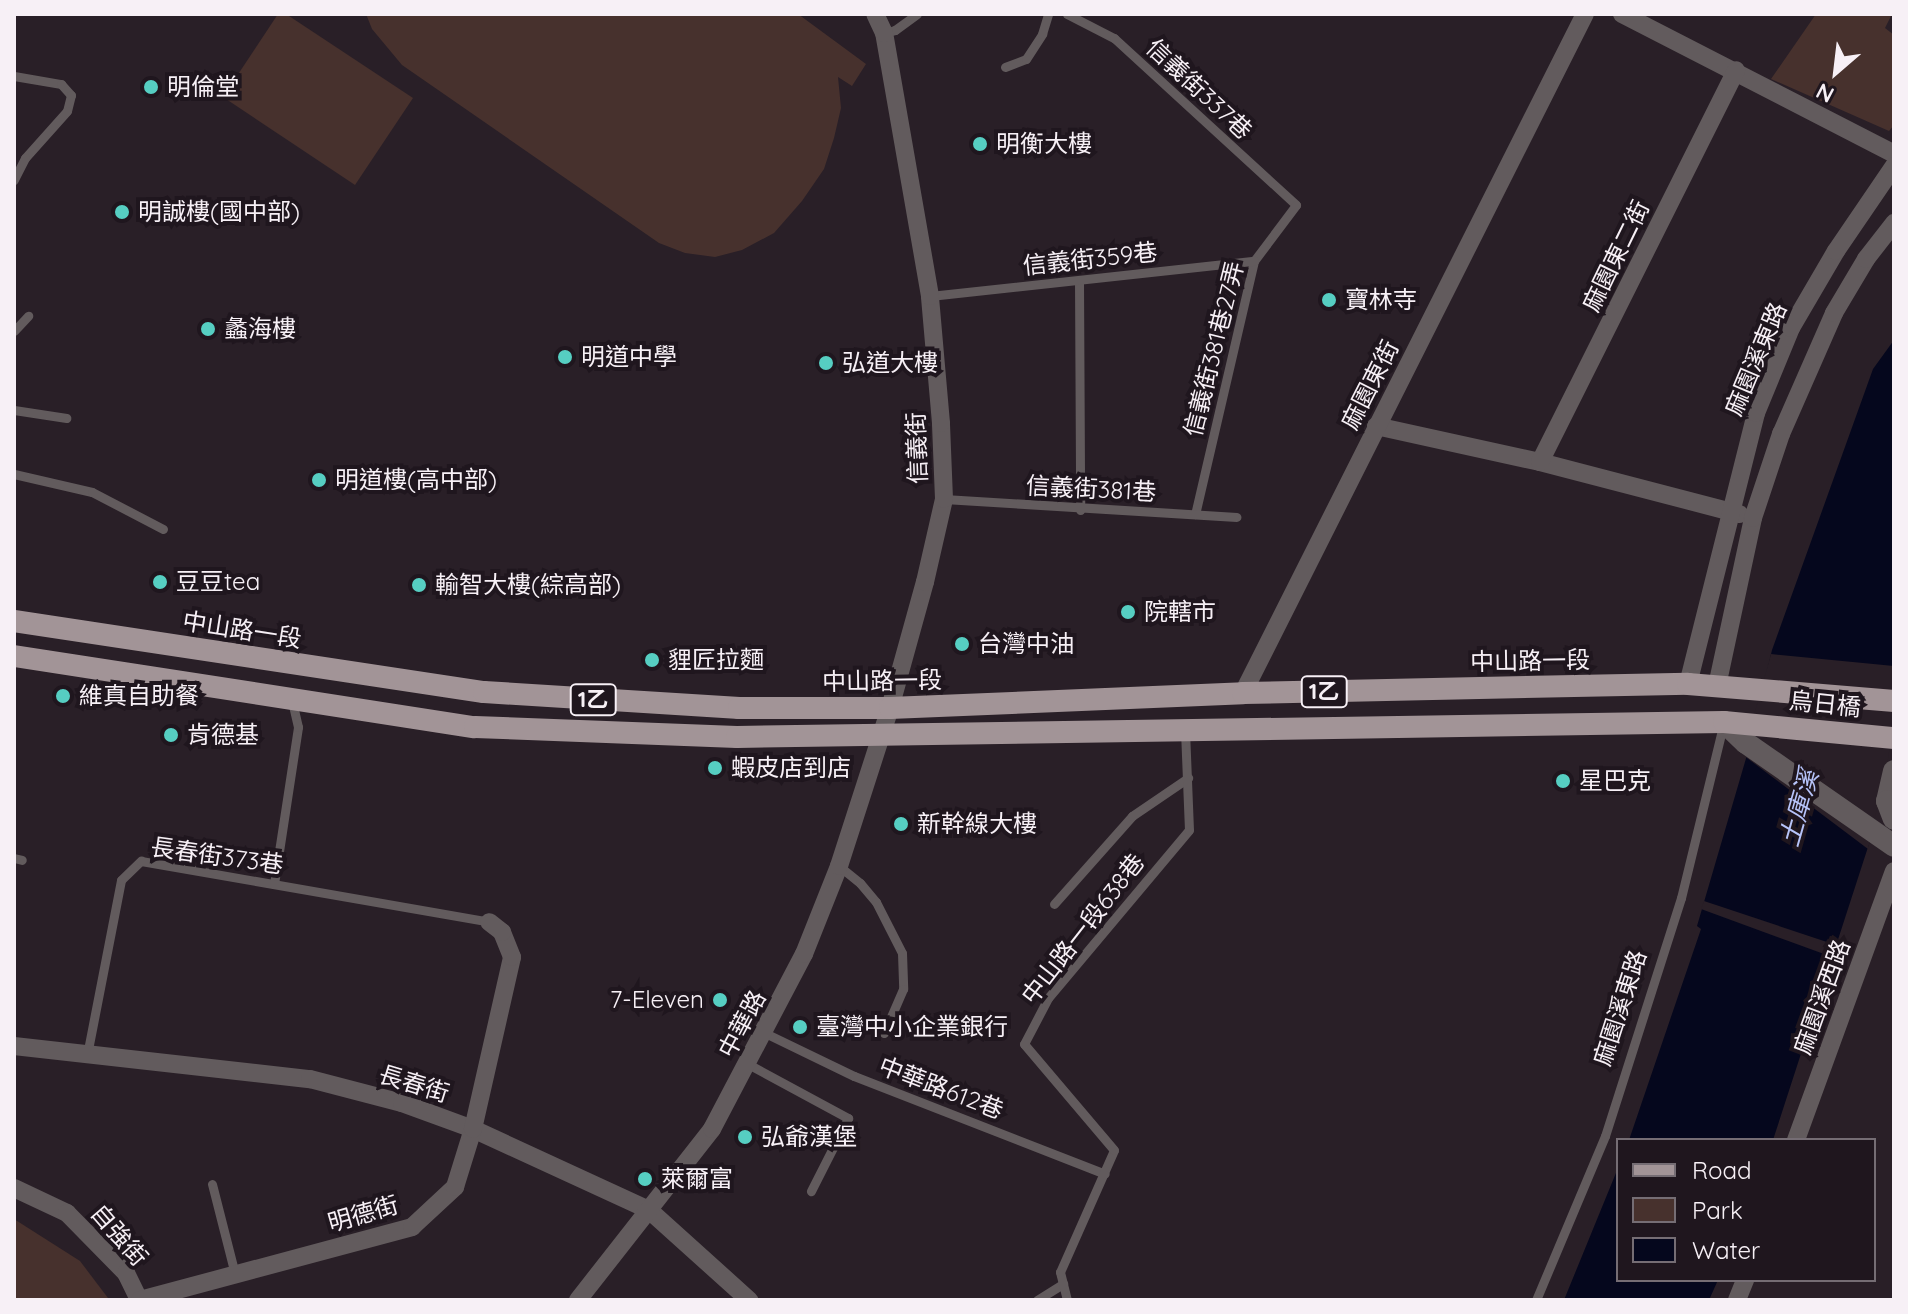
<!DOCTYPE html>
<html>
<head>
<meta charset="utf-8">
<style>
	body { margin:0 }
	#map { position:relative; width:1908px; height:1314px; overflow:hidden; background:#291f27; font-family:Quicksand,"Noto Sans TC",sans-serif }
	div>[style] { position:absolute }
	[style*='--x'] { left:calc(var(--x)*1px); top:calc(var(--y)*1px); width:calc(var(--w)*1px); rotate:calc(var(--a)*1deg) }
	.green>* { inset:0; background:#47312d }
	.water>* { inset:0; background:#05071d }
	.pier>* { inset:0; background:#291f27 }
	.service>* { height:9px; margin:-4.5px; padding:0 4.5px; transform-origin:4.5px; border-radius:4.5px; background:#625b5d }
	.minor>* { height:18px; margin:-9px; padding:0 9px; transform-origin:9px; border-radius:9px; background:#625b5d }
	.tertiary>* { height:22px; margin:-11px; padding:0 11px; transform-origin:11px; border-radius:11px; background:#625b5d }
	.primary>* { height:22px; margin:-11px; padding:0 11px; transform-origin:11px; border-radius:11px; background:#a29497 }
	.dots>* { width:22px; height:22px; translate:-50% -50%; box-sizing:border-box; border:4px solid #1f161e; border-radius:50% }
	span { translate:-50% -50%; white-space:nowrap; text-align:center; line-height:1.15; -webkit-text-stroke:8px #1f161e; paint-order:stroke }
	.shield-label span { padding:2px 6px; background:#1f161e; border:2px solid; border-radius:6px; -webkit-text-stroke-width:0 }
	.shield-label { font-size:22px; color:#f7f0f6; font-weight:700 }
	.poi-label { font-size:24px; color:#f7f0f6 }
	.left { translate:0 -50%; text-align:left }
	.right { translate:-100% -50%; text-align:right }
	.street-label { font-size:24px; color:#f7f0f6 }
	.water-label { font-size:26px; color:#b7c4fa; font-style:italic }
	.frame { position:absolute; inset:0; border:16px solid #f7f0f6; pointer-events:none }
	.legend { position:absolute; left:1616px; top:1138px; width:260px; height:144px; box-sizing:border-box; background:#1f161e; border:2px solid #756d74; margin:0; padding:10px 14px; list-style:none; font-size:24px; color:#f7f0f6 }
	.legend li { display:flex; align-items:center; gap:16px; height:40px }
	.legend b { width:40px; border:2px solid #756d74 }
	.north { position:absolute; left:1796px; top:32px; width:80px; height:80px; -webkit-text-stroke:6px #1f161e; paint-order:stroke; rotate:208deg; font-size:22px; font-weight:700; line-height:32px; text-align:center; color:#f7f0f6 }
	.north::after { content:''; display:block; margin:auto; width:28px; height:36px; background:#f7f0f6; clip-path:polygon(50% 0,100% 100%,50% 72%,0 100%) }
</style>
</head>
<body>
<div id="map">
	<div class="green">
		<i style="clip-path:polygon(278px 14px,286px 14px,413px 98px,355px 185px,223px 97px)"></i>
		<i style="clip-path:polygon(366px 14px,798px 14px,866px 64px,852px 86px,838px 77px,841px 108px,834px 138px,824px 169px,802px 201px,774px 233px,742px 250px,715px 257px,685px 253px,659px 243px,402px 65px,372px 29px)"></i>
		<i style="clip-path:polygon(1816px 14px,1892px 14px,1885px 28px,1894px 35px,1894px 125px,1889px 131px,1771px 79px)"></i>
		<i style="clip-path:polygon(14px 1219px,80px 1261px,108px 1298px,14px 1300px)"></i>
	</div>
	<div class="water">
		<i style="clip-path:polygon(1894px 340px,1894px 686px,1884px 759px,1869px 844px,1773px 1140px,1629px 1140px,1701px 929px,1697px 926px,1747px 755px,1772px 650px,1873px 369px)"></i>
		<i style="clip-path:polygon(1618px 1168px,1618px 1280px,1718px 1280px,1709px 1300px,1564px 1300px)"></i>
	</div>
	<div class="pier">
		<i style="clip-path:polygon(1771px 654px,1894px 666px,1894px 716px,1888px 759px,1868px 849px,1743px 755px)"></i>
		<i style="clip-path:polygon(1704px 901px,1839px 946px,1835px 958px,1701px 909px)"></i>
	</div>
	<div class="service">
		<i style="--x:1067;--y:14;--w:53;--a:27.1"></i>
		<i style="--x:1114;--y:38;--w:247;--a:42.5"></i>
		<i style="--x:1296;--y:205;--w:70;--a:126.9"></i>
		<i style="--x:1254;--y:261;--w:260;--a:103.1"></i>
		<i style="--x:884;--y:33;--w:11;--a:-15"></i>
		<i style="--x:895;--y:30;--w:27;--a:-36"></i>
		<i style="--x:1005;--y:67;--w:22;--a:-21"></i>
		<i style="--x:1026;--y:59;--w:30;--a:-57"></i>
		<i style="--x:1042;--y:34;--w:21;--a:-73"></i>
		<i style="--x:14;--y:76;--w:48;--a:9.7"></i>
		<i style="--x:61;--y:84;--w:15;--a:48"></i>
		<i style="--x:71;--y:95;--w:16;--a:104"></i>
		<i style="--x:67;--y:111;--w:63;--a:131.8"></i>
		<i style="--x:25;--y:158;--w:25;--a:117"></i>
		<i style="--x:1079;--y:281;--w:229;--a:89.7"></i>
		<i style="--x:930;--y:296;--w:326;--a:-6.2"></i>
		<i style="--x:14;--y:331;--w:21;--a:-47"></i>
		<i style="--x:14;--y:410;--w:53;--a:8.7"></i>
		<i style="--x:14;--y:474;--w:80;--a:13"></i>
		<i style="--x:92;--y:492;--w:80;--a:27.5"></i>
		<i style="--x:944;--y:499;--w:293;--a:3.5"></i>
		<i style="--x:14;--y:858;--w:8;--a:14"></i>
		<i style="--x:839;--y:866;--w:27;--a:39"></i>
		<i style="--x:860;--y:883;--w:25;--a:50"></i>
		<i style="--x:876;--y:902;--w:57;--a:63"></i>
		<i style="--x:902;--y:953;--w:36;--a:88"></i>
		<i style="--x:903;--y:989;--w:48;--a:113.4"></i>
		<i style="--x:274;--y:884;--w:159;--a:-81.3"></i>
		<i style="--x:298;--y:727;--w:26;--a:-103"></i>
		<i style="--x:1054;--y:904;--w:118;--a:-48.4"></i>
		<i style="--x:1132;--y:816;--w:68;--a:-34.2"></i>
		<i style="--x:765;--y:1033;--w:99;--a:25.8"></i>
		<i style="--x:854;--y:1076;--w:269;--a:21.3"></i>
		<i style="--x:87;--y:1055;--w:178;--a:-79"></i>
		<i style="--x:121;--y:880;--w:28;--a:-44"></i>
		<i style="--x:141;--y:861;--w:353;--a:9.9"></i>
		<i style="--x:748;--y:1064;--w:114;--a:28.4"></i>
		<i style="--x:848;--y:1118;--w:82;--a:116.9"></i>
		<i style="--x:212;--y:1184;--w:93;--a:75.7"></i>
		<i style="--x:1037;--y:1300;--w:31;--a:-32"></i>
		<i style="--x:1067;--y:1300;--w:29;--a:-104"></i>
		<i style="--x:1060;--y:1272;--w:133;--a:-66.1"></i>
		<i style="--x:1114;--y:1150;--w:139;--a:-130.3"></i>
		<i style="--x:1024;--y:1044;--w:52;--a:-62.4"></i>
		<i style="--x:1048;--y:998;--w:219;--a:-50"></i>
		<i style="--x:1189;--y:830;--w:100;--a:-92.3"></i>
		<i style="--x:1536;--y:1300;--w:178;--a:-67.2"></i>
		<i style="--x:1605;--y:1136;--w:250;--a:-72.3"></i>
		<i style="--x:1681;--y:898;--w:177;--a:-76.3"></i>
	</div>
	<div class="minor">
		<i style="--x:1622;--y:14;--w:306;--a:27.2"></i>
		<i style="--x:1376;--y:426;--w:168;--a:12.4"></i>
		<i style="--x:1540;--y:462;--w:206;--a:14.6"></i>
		<i style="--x:1540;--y:462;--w:438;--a:-63.4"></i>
		<i style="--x:1688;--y:684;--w:279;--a:-75.9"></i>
		<i style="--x:1756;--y:413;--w:92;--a:-67.6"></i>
		<i style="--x:1791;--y:328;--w:89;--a:-59.7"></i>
		<i style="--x:1836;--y:251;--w:103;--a:-55.7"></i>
		<i style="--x:1717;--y:686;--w:172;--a:-77.9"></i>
		<i style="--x:1753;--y:518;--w:89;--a:-71.6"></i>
		<i style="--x:1781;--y:434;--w:132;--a:-66.3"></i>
		<i style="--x:1834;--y:313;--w:63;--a:-59.3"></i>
		<i style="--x:1866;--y:259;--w:46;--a:-52.1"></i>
		<i style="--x:1243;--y:693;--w:760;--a:-63.27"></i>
		<i style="--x:14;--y:1046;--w:298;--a:6.4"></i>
		<i style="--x:310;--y:1079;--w:95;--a:14.6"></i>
		<i style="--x:402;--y:1103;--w:76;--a:20.1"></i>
		<i style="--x:473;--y:1129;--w:194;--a:24.7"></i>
		<i style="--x:649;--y:1210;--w:135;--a:42"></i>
		<i style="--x:1796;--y:1140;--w:286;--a:-70"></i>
		<i style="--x:14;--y:1188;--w:59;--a:25.3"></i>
		<i style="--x:67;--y:1213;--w:84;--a:45.5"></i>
		<i style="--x:126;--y:1273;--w:30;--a:64"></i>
		<i style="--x:140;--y:1300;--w:282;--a:-15"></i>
		<i style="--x:412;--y:1227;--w:59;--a:-42.9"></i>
		<i style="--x:455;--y:1187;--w:61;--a:-72.8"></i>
		<i style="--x:473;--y:1129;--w:176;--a:-77.2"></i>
		<i style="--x:512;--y:957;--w:27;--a:-112"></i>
		<i style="--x:502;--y:932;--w:16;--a:-142"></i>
		<i style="--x:578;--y:1300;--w:217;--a:-51.9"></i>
		<i style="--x:712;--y:1129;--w:198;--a:-62.3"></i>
		<i style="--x:804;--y:954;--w:95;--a:-68.3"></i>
		<i style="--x:839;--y:866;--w:166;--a:-72.1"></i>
		<i style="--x:890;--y:708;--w:131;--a:-74.5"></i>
		<i style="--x:925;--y:582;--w:85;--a:-77.1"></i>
		<i style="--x:944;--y:499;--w:76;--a:-92.3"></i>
		<i style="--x:941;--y:423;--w:127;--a:-95"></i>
		<i style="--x:930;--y:296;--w:267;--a:-99.9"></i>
		<i style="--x:884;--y:33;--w:21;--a:-115"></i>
		<i style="--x:1737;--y:1300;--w:22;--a:-68"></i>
	</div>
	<div class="tertiary">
		<i style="--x:1724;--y:722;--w:30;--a:44"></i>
		<i style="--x:1746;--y:743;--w:180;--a:34.8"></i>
		<i style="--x:1894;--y:771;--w:31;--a:103"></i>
		<i style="--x:1887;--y:801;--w:19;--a:69"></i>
	</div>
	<div class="primary">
		<i style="--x:14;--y:621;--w:475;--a:8.6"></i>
		<i style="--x:484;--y:692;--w:256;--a:3.6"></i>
		<i style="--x:739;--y:708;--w:151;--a:0"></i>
		<i style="--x:890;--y:708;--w:353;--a:-2.4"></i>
		<i style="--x:1243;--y:693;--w:445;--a:-1.2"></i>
		<i style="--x:1688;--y:684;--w:207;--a:4.7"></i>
		<i style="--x:14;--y:656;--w:466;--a:8.8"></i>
		<i style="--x:475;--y:727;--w:262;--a:2.2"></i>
		<i style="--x:737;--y:737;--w:987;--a:-0.87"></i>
		<i style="--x:1724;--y:722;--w:171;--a:5.4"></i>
	</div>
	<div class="dots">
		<i style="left:151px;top:87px;background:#56cec2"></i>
		<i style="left:980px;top:144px;background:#56cec2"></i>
		<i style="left:122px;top:212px;background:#56cec2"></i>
		<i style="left:1329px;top:300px;background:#56cec2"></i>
		<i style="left:208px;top:329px;background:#56cec2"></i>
		<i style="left:565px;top:357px;background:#56cec2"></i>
		<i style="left:826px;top:363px;background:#56cec2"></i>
		<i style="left:319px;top:480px;background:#56cec2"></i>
		<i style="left:160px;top:582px;background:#56cec2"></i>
		<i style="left:419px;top:585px;background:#56cec2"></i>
		<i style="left:1128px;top:612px;background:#56cec2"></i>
		<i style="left:962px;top:644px;background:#56cec2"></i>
		<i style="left:652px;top:660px;background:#56cec2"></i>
		<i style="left:63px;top:696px;background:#56cec2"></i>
		<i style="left:171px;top:735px;background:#56cec2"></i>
		<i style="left:715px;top:768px;background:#56cec2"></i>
		<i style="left:1563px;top:781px;background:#56cec2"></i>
		<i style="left:901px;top:824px;background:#56cec2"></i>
		<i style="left:720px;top:1000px;background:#56cec2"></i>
		<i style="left:800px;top:1027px;background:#56cec2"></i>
		<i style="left:745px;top:1137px;background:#56cec2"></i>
		<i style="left:645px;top:1179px;background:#56cec2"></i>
	</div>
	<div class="shield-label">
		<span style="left:1324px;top:692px">1乙</span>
		<span style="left:593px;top:700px">1乙</span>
	</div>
	<div class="poi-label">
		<span class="left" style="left:167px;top:87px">明倫堂</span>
		<span class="left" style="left:996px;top:144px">明衡大樓</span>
		<span class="left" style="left:138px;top:212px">明誠樓(國中部)</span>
		<span class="left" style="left:1345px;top:300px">寶林寺</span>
		<span class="left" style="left:224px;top:329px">蠡海樓</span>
		<span class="left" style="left:581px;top:357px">明道中學</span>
		<span class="left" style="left:842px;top:363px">弘道大樓</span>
		<span class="left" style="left:335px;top:480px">明道樓(高中部)</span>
		<span class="left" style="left:176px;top:582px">豆豆tea</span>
		<span class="left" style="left:435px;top:585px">輸智大樓(綜高部)</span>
		<span class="left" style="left:1144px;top:612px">院轄市</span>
		<span class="left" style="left:978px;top:644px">台灣中油</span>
		<span class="left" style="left:668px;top:660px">貍匠拉麵</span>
		<span class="left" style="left:79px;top:696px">維真自助餐</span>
		<span class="left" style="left:187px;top:735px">肯德基</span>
		<span class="left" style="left:731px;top:768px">蝦皮店到店</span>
		<span class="left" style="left:1579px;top:781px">星巴克</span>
		<span class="left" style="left:917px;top:824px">新幹線大樓</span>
		<span class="right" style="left:704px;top:1000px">7-Eleven</span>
		<span class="left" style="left:816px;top:1027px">臺灣中小企業銀行</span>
		<span class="left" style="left:761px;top:1137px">弘爺漢堡</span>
		<span class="left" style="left:661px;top:1179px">萊爾富</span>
	</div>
	<div class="street-label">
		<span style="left:1199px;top:89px;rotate:43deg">信義街337巷</span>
		<span style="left:1616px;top:256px;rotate:-64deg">麻園東二街</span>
		<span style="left:1090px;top:259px;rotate:-6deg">信義街359巷</span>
		<span style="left:1214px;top:349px;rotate:-76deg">信義街381巷27弄</span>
		<span style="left:1756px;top:359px;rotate:-67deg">麻園溪東路</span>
		<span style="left:1370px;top:385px;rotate:-63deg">麻園東街</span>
		<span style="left:917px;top:448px;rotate:-92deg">信義街</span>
		<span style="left:1091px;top:489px;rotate:3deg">信義街381巷</span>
		<span style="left:242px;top:630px;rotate:9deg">中山路一段</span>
		<span style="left:1530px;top:661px;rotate:-1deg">中山路一段</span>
		<span style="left:882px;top:681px;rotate:-1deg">中山路一段</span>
		<span style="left:1825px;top:704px;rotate:6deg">烏日橋</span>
		<span style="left:217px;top:856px;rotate:8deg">長春街373巷</span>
		<span style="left:1083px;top:929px;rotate:-52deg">中山路一段638巷</span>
		<span style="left:1822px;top:997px;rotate:-70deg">麻園溪西路</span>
		<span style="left:1620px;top:1008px;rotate:-72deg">麻園溪東路</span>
		<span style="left:742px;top:1024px;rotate:-62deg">中華路</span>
		<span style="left:414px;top:1084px;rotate:17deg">長春街</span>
		<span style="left:941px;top:1088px;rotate:21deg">中華路612巷</span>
		<span style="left:363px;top:1214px;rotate:-16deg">明德街</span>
		<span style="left:119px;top:1235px;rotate:49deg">自強街</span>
	</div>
	<div class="water-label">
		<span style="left:1799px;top:808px;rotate:-74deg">土庫溪</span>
	</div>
	<div class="frame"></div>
	<ul class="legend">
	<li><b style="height:10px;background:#a29497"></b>Road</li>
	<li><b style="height:22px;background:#47312d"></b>Park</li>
	<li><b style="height:22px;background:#05071d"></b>Water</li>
	</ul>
	<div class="north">N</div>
</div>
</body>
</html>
